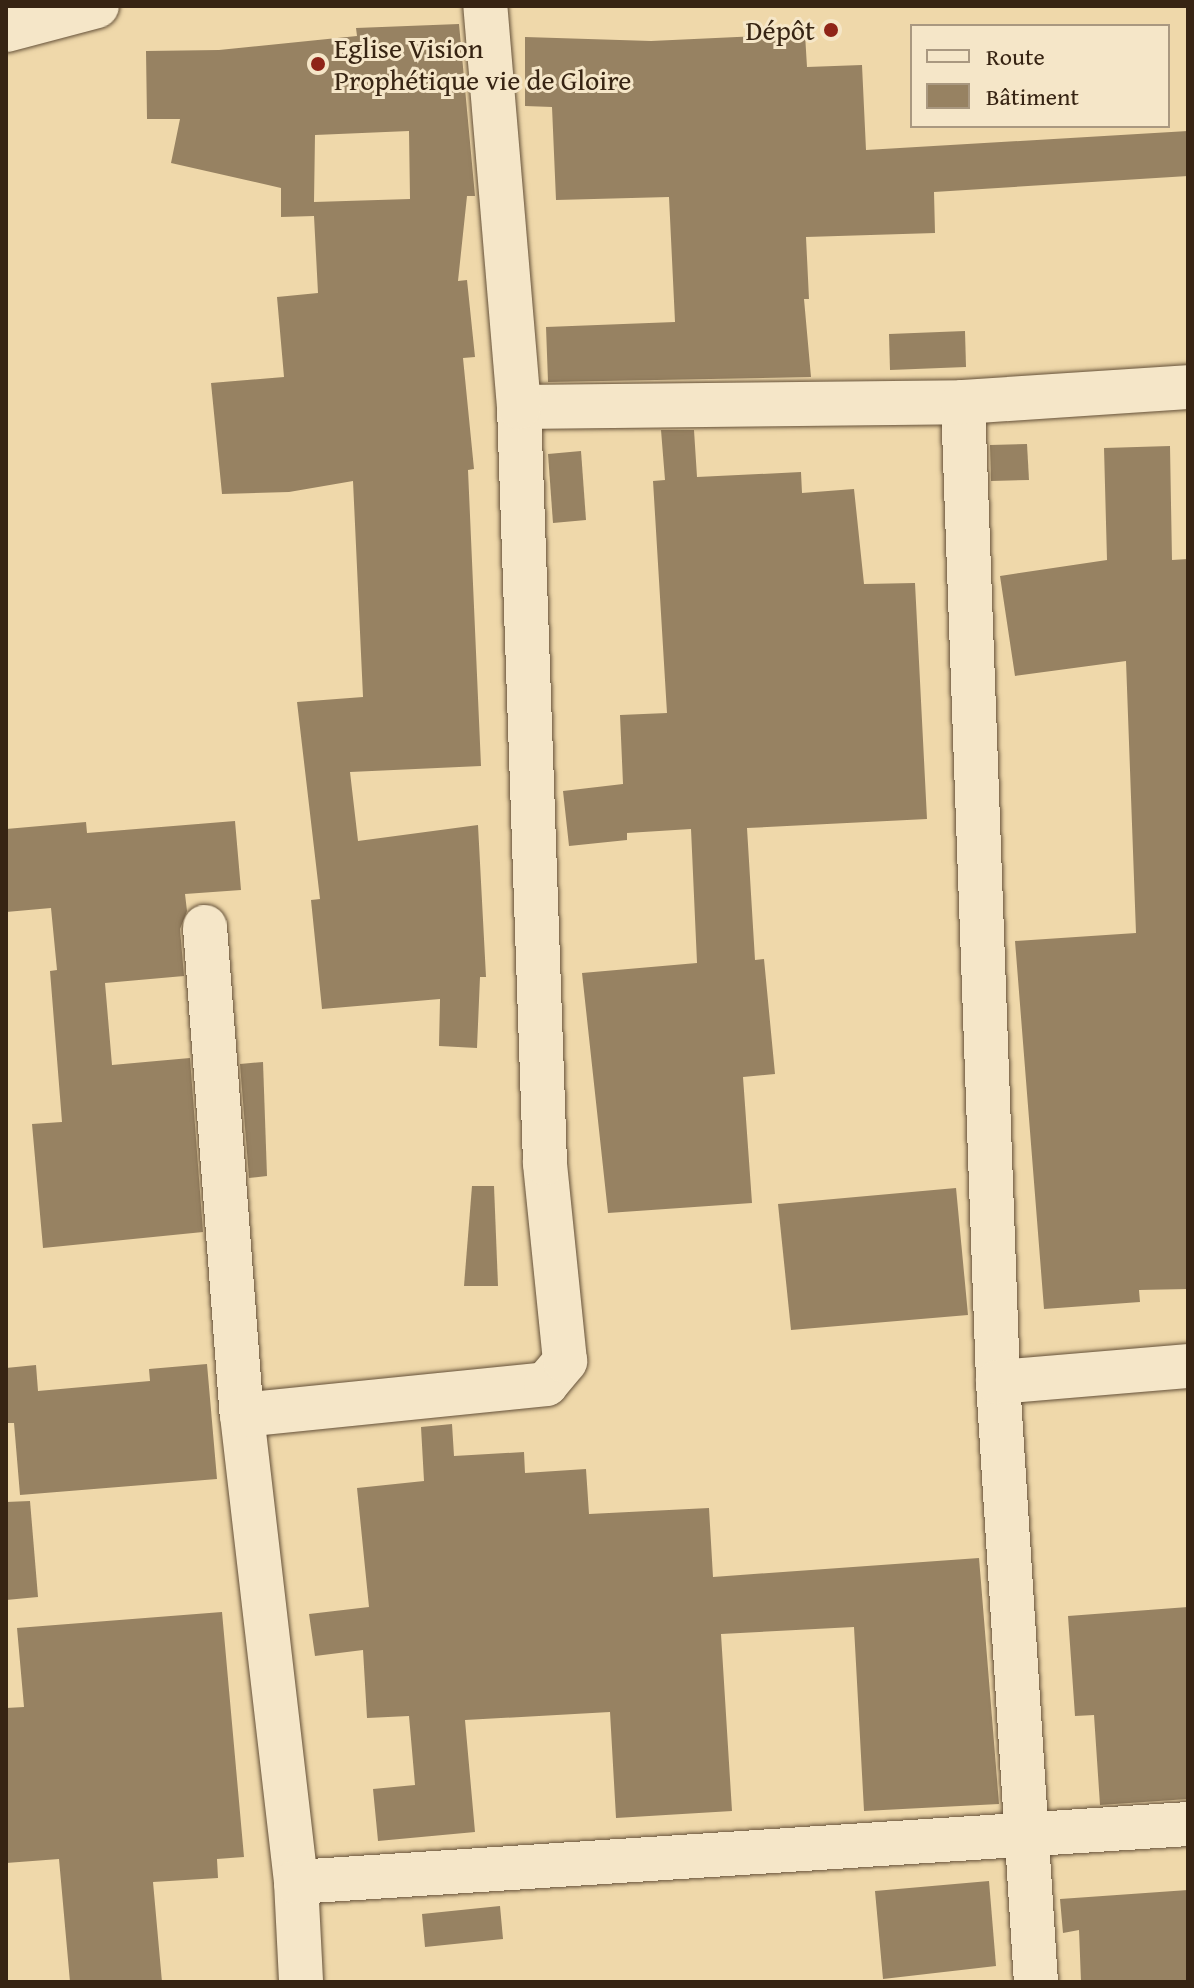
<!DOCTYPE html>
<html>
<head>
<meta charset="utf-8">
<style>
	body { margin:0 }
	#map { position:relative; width:1194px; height:1988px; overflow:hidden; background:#efd8aa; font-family:"Gentium Book Plus",serif }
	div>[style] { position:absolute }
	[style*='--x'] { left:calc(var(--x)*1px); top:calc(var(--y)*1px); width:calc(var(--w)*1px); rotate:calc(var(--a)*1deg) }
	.building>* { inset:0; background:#978262 }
	.roads { filter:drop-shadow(0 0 2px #655139) drop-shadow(0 0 2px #655139) }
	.minor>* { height:44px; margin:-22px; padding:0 22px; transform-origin:22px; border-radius:22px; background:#f5e6c8 }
	.dots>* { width:22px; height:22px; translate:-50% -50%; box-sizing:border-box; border:4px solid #f5e6c8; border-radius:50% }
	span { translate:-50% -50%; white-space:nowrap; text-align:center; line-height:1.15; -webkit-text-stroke:6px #f5e6c8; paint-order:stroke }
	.poi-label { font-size:28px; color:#372413 }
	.right { translate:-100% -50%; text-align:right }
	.left { translate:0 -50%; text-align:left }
	.frame { position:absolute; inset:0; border:8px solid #372413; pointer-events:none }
	.legend { position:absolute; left:910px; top:24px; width:260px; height:104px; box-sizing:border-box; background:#f5e6c8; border:2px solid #a99880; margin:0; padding:10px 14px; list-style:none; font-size:24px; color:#372413 }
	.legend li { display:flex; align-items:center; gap:16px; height:40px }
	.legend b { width:40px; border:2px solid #a99880 }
</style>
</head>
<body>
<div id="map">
	<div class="building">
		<i style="clip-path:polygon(evenodd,459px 24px,475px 196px,467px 196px,458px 281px,467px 280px,475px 357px,463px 358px,474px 469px,468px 470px,481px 766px,350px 772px,358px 841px,478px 825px,486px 977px,480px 977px,477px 1048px,439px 1046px,440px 999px,322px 1009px,311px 900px,320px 899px,297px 702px,363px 697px,353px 481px,289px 492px,222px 494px,211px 383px,284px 377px,277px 297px,318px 293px,314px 216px,281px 217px,281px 188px,171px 163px,180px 119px,147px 119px,146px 51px,219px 50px,357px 36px,356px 28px,459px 24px,409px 131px,410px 199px,314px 202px,315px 135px,409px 131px)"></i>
		<i style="clip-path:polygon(805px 34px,807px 67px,862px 65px,866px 150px,1188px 131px,1188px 176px,934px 192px,935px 233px,806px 237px,809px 299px,804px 299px,811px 377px,548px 382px,546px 327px,675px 322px,669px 197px,556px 200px,552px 107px,525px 106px,525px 37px,651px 41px)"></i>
		<i style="clip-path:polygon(965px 331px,966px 367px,890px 370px,889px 334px)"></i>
		<i style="clip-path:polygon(661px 430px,694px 430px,697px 477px,801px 472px,802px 493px,854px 489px,864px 584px,915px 583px,927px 819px,747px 828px,755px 960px,764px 959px,775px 1074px,743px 1077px,752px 1203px,608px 1213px,582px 973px,697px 963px,691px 829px,627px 833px,627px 840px,569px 846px,563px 791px,623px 784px,620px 715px,667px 713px,653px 481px,665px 480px)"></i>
		<i style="clip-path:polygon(1027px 444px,1029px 480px,991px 481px,990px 445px)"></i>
		<i style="clip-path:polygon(1170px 446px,1172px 560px,1188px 559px,1188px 1289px,1139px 1290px,1140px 1302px,1044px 1309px,1015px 941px,1136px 933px,1126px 661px,1015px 676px,1000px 576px,1107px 560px,1104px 448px)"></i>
		<i style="clip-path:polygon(581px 451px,586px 520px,553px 523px,548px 454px)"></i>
		<i style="clip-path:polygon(235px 821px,241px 890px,185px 894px,187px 911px,180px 929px,184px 976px,105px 983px,112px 1065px,190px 1058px,203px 1232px,43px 1248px,32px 1124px,62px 1122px,50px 971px,57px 970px,51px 908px,6px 912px,6px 829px,86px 822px,87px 833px)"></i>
		<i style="clip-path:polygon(263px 1062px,267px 1176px,249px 1178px,240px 1064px)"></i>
		<i style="clip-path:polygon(472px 1186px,494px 1186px,498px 1286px,464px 1286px)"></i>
		<i style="clip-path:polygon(956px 1188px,968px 1315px,791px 1330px,778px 1204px)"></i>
		<i style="clip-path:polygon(207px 1364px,217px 1479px,20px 1495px,14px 1423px,6px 1423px,6px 1368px,36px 1365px,38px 1391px,150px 1381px,149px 1369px)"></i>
		<i style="clip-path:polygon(452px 1424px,454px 1456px,524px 1452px,525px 1473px,586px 1469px,589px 1514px,709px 1508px,713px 1577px,979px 1558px,999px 1804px,864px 1811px,854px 1627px,721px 1634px,732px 1811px,616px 1818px,610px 1712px,465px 1720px,475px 1832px,378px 1841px,373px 1789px,415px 1785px,409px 1716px,367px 1718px,363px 1650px,315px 1656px,309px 1614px,369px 1607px,357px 1488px,424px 1481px,421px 1427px)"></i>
		<i style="clip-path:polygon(30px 1501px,38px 1597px,6px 1600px,6px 1502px)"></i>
		<i style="clip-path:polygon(1188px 1607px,1188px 1799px,1100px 1805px,1094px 1715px,1075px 1716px,1068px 1616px)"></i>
		<i style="clip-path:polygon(222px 1612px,244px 1857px,217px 1859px,218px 1878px,153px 1882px,162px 1982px,70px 1982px,59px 1859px,6px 1863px,6px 1708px,24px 1707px,17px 1628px)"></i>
		<i style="clip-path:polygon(989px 1881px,996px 1966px,883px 1979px,875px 1891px)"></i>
		<i style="clip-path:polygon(1188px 1890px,1188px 1982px,1081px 1982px,1079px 1930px,1063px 1933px,1060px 1899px)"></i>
		<i style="clip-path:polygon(500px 1906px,503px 1939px,425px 1947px,422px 1914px)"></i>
	</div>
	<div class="roads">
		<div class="minor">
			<i style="--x:6;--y:30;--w:94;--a:-14.8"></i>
			<i style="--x:963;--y:402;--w:981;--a:87.95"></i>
			<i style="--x:998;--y:1382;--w:601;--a:86.38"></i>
			<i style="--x:519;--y:407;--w:444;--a:-0.6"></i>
			<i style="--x:963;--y:402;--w:225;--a:-3.8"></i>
			<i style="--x:205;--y:927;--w:489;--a:85.7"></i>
			<i style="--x:242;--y:1415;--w:470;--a:83.4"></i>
			<i style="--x:296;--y:1882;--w:100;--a:87.1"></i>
			<i style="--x:998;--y:1382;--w:191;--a:-4.8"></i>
			<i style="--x:242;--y:1415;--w:306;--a:-5.8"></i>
			<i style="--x:546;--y:1384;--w:30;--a:-50"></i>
			<i style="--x:565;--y:1361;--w:199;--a:-95.8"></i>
			<i style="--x:545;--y:1163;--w:756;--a:-91.97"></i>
			<i style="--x:519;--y:407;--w:402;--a:-94.8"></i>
			<i style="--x:296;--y:1882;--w:894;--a:-3.72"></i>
		</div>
	</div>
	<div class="dots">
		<i style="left:831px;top:30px;background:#8f2418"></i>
		<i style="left:318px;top:64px;background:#8f2418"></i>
	</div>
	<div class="poi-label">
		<span class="right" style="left:815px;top:30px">Dépôt</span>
		<span class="left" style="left:334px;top:64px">Eglise Vision<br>Prophétique vie de Gloire</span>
	</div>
	<div class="frame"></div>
	<ul class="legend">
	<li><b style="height:10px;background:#f5e6c8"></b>Route</li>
	<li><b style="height:22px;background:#978262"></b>Bâtiment</li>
	</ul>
</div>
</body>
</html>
